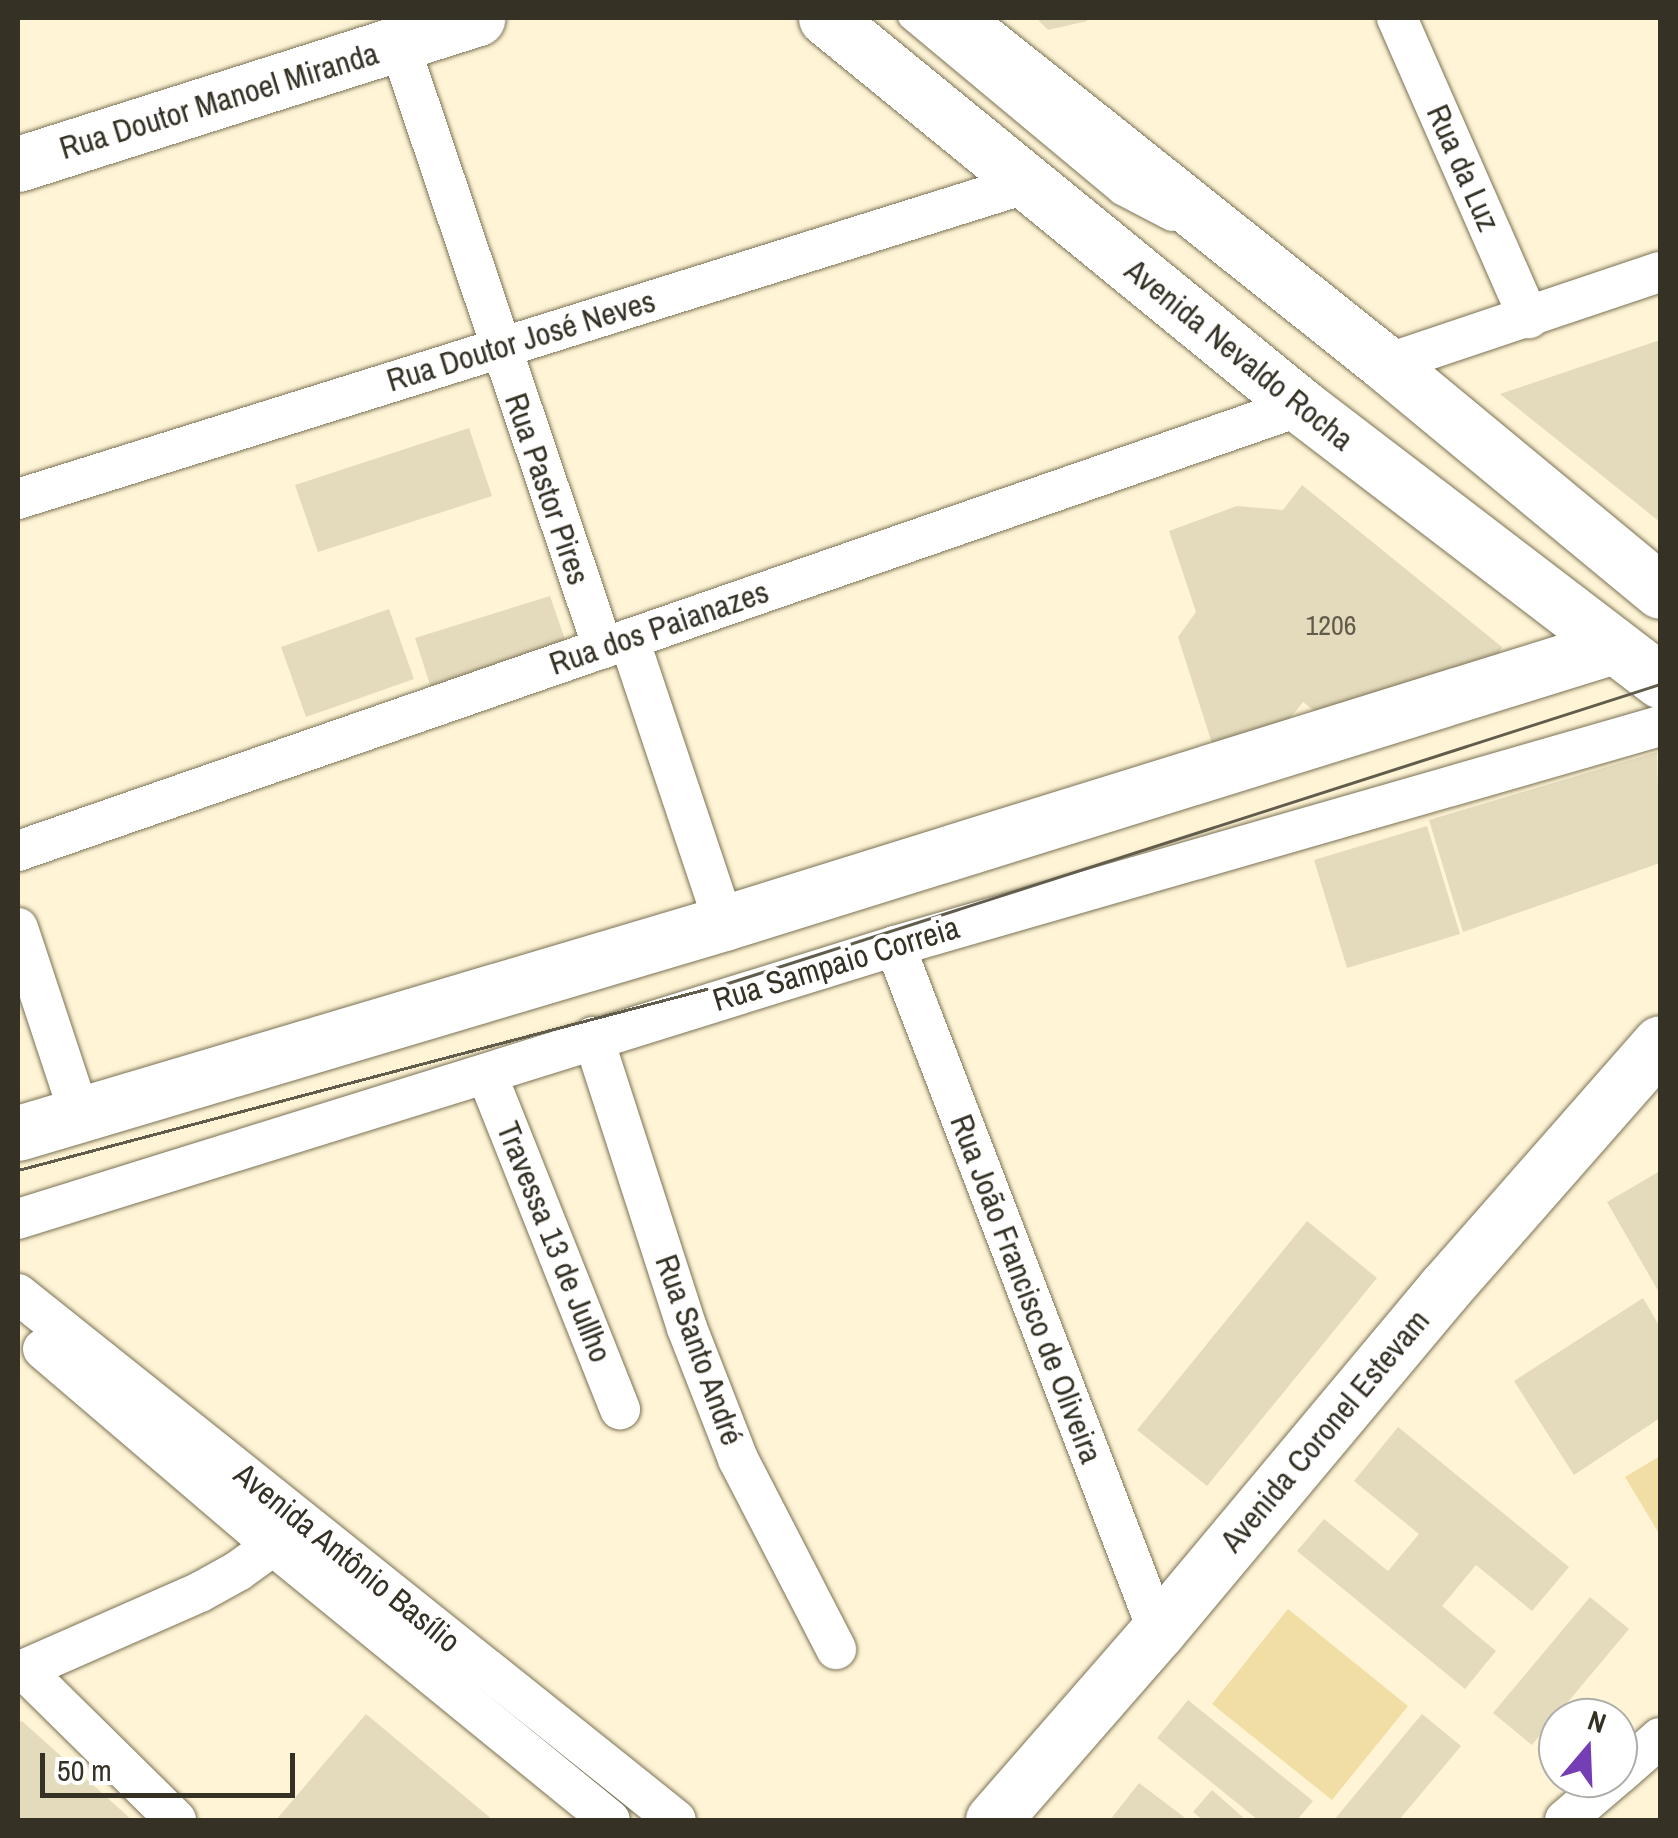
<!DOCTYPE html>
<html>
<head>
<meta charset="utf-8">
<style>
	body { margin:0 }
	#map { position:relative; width:1678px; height:1838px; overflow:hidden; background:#fff5d6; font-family:"Archivo Narrow",sans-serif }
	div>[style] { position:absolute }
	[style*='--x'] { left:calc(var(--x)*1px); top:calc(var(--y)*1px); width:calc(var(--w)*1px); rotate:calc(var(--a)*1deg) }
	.green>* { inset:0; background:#f1dea5 }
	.building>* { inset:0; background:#e4dabc }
	.roads { filter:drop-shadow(0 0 2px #7a7155) drop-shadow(0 0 2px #7a7155) }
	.service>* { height:20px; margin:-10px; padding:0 10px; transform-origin:10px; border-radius:10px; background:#fff }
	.minor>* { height:40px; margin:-20px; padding:0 20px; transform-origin:20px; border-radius:20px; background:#fff }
	.secondary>* { height:55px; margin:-27.5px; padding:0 27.5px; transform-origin:27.5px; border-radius:27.5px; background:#fff }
	.primary>* { height:55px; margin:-27.5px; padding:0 27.5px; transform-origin:27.5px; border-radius:27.5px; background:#fff }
	.trunk>* { height:55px; margin:-27.5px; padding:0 27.5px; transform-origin:27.5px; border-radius:27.5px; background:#fff }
	.tram>* { height:2.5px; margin:-1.25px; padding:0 1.25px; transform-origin:1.25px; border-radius:1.25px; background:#625c4c }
	span { translate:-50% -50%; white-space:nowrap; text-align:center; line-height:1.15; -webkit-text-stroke:8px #fff; paint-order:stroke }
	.number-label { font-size:28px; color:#615b4b }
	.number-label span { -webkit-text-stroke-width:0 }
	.street-label { font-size:32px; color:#353125 }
	.frame { position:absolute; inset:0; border:20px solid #353125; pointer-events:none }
	.north { position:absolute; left:1538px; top:1698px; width:100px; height:100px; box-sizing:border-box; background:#fff; border:2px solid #aeada8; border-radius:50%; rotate:19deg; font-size:28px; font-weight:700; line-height:40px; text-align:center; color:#353125 }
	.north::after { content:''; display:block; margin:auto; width:35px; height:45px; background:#763eb5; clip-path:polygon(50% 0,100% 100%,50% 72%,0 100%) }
	.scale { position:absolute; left:40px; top:1753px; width:255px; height:45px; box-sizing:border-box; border:5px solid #353125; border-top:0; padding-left:12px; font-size:30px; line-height:35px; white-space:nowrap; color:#353125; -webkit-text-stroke:8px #fff; paint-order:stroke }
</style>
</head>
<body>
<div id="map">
	<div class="green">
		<i style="clip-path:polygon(1660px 1456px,1660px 1535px,1625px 1477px)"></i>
		<i style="clip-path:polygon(1288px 1609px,1408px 1706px,1332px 1800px,1212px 1704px)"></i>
	</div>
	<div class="building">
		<i style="clip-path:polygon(1036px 18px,1086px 18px,1087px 21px,1048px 30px)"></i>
		<i style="clip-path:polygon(1660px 340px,1660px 522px,1500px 394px)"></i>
		<i style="clip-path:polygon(469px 428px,492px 496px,318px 552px,295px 485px)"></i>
		<i style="clip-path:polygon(1302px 485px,1502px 647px,1489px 678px,1331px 724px,1303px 702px,1271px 742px,1217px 759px,1178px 637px,1196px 612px,1169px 531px,1237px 506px,1283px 510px)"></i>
		<i style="clip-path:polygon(550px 596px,570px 654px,434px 697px,415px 638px)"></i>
		<i style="clip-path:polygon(389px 609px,414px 679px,306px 717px,281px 647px)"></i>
		<i style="clip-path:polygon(1657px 752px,1660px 863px,1463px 932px,1429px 820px)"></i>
		<i style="clip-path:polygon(1427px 826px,1460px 934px,1347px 968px,1314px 860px)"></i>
		<i style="clip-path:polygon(1660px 1171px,1660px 1294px,1607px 1202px)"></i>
		<i style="clip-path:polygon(1307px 1221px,1377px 1278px,1207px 1486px,1137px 1430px)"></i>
		<i style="clip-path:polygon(1643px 1298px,1660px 1327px,1660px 1418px,1574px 1475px,1514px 1381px)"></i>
		<i style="clip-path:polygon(1398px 1427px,1569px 1567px,1532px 1611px,1476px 1565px,1442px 1606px,1496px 1651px,1465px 1689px,1297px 1551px,1324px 1519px,1388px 1571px,1419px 1534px,1354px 1481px)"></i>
		<i style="clip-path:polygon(1590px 1597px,1629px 1629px,1532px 1745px,1493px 1713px)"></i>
		<i style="clip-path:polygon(1188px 1700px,1313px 1801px,1297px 1820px,1258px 1820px,1157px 1738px)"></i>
		<i style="clip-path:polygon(366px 1714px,493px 1820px,276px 1820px)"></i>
		<i style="clip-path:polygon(1422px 1714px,1461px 1746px,1399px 1820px,1334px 1820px)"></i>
		<i style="clip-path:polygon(22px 1721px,132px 1820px,18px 1820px,18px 1723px)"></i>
		<i style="clip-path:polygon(1139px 1783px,1184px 1817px,1182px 1820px,1110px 1820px)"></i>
		<i style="clip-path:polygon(1212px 1790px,1246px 1820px,1203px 1820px,1193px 1812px)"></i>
	</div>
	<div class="roads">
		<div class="service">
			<i style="--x:908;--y:18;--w:275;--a:39.8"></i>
			<i style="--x:1119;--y:194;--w:59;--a:27.4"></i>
		</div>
		<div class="minor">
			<i style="--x:1397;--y:18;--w:328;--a:66.3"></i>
			<i style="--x:399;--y:44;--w:638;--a:71.34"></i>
			<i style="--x:1386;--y:364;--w:289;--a:-18.6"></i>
			<i style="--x:18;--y:499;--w:1055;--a:-17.37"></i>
			<i style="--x:629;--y:639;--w:299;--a:71.5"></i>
			<i style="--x:18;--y:851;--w:1358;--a:-19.13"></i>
			<i style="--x:18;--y:928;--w:197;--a:71.7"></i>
			<i style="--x:895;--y:946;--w:734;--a:69"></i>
			<i style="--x:593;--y:1037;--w:306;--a:72.1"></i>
			<i style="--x:687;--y:1328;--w:141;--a:68.7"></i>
			<i style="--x:738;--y:1459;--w:214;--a:62.7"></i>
			<i style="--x:487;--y:1075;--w:360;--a:68.3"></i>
			<i style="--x:18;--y:1219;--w:919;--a:-17.29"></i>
			<i style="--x:895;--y:946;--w:796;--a:-16.04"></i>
			<i style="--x:18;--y:1294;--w:842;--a:38.64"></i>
			<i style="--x:43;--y:1349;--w:305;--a:40.5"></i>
			<i style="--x:275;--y:1547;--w:432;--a:39.2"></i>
			<i style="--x:23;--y:1669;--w:215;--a:44.6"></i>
			<i style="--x:18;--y:1672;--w:199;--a:-23.7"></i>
			<i style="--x:200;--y:1592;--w:43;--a:-28.9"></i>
			<i style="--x:238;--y:1571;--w:68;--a:-36"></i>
			<i style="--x:1618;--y:1775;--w:56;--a:-41.4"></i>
			<i style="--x:1565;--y:1820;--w:65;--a:-40.6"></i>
		</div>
		<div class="secondary">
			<i style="--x:18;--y:164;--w:482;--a:-17.6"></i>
			<i style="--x:18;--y:1133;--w:737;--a:-16.57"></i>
			<i style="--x:724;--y:923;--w:932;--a:-17.29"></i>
		</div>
		<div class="primary">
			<i style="--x:993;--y:1820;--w:251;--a:-48.9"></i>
			<i style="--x:1158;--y:1631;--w:446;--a:-50.1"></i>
			<i style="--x:1444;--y:1289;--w:327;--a:-48.7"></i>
		</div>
		<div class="trunk">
			<i style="--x:826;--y:18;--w:613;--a:39.24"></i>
			<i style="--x:1301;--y:406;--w:452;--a:37.4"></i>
			<i style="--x:952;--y:18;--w:555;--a:38.56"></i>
			<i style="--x:1386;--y:364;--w:356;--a:39.6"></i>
		</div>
	</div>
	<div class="tram">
		<i style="--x:18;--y:1170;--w:731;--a:-14.74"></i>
		<i style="--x:725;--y:984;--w:982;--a:-17.79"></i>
	</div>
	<div class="number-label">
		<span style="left:1331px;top:625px">1206</span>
	</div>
	<div class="street-label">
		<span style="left:219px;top:101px;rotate:-17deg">Rua Doutor Manoel Miranda</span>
		<span style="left:1463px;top:168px;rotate:66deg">Rua da Luz</span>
		<span style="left:521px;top:341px;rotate:-17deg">Rua Doutor José Neves</span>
		<span style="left:1239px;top:355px;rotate:39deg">Avenida Nevaldo Rocha</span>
		<span style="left:547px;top:489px;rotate:71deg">Rua Pastor Pires</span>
		<span style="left:659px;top:628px;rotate:-19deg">Rua dos Paianazes</span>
		<span style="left:836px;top:964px;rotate:-17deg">Rua Sampaio Correia</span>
		<span style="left:554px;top:1242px;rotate:68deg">Travessa 13 de Jullho</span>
		<span style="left:1026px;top:1289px;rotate:69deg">Rua João Francisco de Oliveira</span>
		<span style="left:699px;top:1350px;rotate:70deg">Rua Santo André</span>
		<span style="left:1325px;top:1431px;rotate:-50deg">Avenida Coronel Estevam</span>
		<span style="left:347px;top:1558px;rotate:39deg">Avenida Antônio Basílio</span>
	</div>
	<div class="frame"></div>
	<div class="north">N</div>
	<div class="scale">50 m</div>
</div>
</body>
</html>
